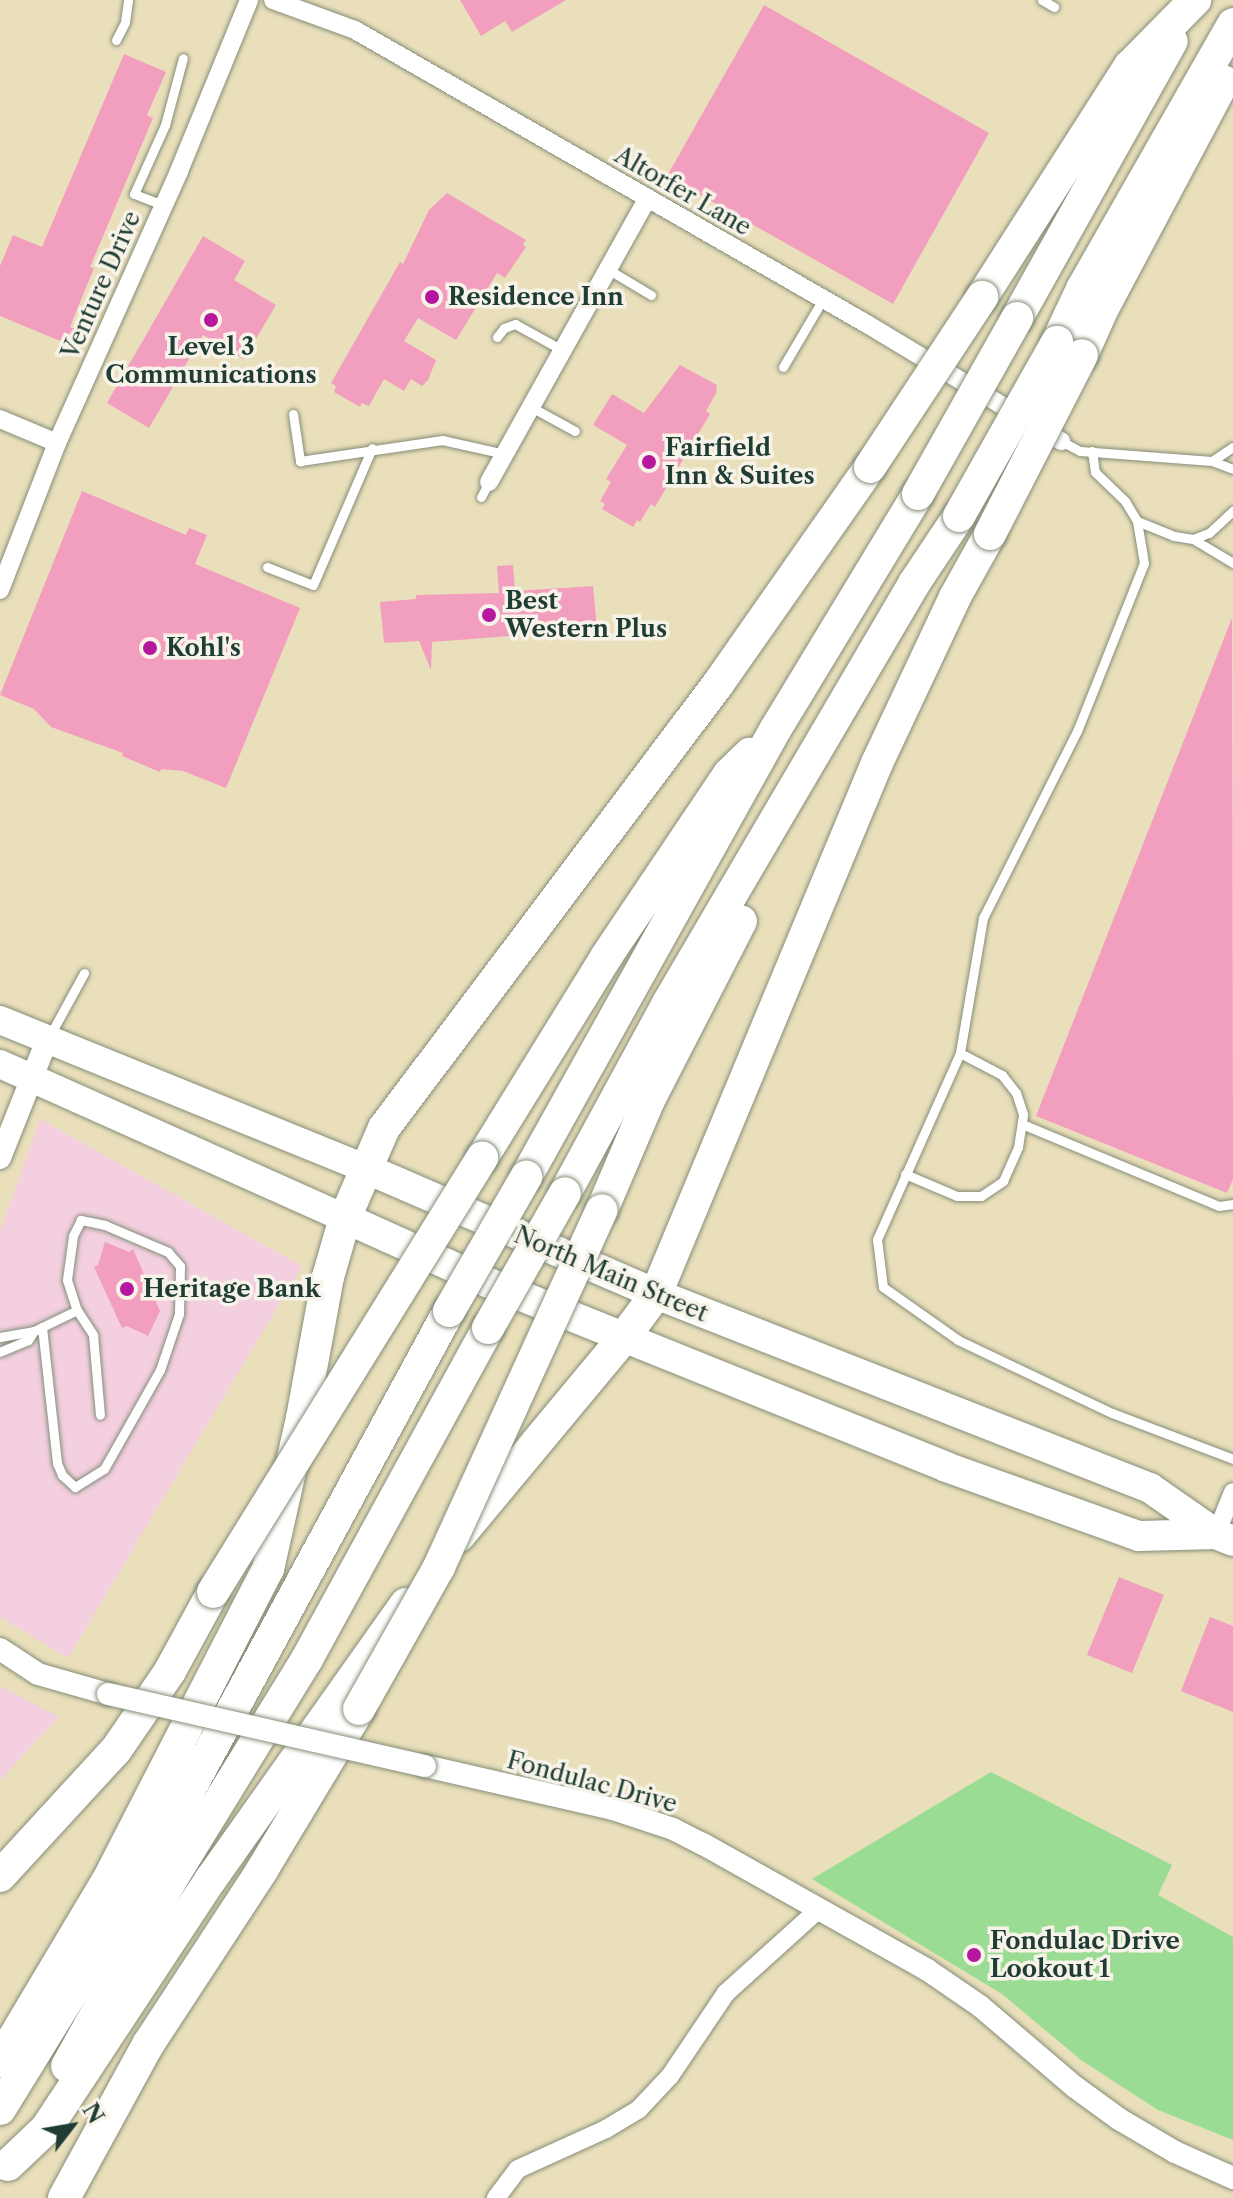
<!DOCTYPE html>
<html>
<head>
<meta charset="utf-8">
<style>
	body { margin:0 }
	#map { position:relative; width:1233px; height:2198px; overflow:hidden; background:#eadfbb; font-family:"Libre Caslon Text",serif }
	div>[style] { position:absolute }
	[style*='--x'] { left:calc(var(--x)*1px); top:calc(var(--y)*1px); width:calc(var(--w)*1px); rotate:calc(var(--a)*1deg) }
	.built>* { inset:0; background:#f3cfe0 }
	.green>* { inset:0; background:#9adc93 }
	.building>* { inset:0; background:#f29ebe }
	.roads { filter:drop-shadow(0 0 2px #848e78) drop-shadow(0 0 2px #848e78) }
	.service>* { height:9px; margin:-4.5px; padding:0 4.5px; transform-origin:4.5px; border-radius:4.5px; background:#fff }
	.minor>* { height:18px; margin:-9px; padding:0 9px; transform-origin:9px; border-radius:9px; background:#fff }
	.tertiary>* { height:22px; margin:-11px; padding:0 11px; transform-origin:11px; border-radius:11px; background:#fff }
	.primary>* { height:28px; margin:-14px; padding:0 14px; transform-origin:14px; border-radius:14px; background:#fff }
	.trunk>* { height:30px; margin:-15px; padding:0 15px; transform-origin:15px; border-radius:15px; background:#fff }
	.motorway>* { height:32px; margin:-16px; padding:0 16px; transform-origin:16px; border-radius:16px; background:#fff }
	.bridges { filter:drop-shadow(0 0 2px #848e78) drop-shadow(0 0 2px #848e78) }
	.tertiary-bridge>* { height:22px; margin:-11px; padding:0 11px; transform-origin:11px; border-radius:11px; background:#fff }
	.motorway-bridge>* { height:32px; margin:-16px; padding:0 16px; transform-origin:16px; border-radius:16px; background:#fff }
	.dots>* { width:22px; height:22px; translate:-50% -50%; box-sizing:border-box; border:4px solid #f7f3e8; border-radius:50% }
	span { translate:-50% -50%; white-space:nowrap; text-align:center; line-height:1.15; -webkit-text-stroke:7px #f7f3e8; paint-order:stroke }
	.street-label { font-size:24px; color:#1f3d34 }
	.poi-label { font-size:24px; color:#1f3d34; font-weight:700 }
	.left { translate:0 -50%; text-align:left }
	.north { position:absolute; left:32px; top:2086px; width:80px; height:80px; -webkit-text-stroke:6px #f7f3e8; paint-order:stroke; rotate:59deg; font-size:22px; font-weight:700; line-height:32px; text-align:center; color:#1f3d34 }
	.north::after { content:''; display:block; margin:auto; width:28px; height:36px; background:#1f3d34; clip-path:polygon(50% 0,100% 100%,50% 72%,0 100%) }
</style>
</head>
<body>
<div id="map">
	<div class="built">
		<i style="clip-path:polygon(40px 1119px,302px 1266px,68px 1658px,0 1617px,0 1232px)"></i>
		<i style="clip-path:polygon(0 1686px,59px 1717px,0 1780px)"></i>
	</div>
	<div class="green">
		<i style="clip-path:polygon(991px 1772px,1172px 1865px,1158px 1895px,1233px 1937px,1233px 2140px,1158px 2110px,1081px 2060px,1002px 1994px,812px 1879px)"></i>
	</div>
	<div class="building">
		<i style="clip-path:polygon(460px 0,566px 0,512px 32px,505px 21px,481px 36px)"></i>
		<i style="clip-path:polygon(764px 5px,989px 133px,893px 304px,667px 176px)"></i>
		<i style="clip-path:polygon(124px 54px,166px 72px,147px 115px,153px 118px,90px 267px,94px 268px,70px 327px,77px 330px,70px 345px,0 316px,0 266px,13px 235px,42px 247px)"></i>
		<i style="clip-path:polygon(447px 193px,526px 240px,523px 245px,526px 247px,505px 278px,497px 273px,456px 340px,418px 318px,404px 341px,436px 360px,428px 380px,422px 386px,411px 379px,404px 391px,384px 379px,369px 406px,362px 403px,360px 407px,334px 392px,336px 386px,331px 383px,400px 262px,403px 264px,429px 210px)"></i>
		<i style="clip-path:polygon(203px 236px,245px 261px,234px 280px,276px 305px,244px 359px,203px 335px,149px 428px,107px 403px)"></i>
		<i style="clip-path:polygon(680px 365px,717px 385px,716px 393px,706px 411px,710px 414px,655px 507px,651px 504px,640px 522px,637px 520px,633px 527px,602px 509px,605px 504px,600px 501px,611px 482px,606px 479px,627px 445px,593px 425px,612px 394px,644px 413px)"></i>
		<i style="clip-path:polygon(82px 491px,186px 535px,189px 528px,207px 535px,195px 564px,300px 608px,226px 788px,183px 771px,161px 769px,160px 772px,122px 756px,123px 753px,51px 727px,34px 709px,0 695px)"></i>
		<i style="clip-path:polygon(513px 565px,515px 591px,593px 586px,597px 629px,589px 630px,590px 634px,573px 635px,573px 631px,432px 642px,431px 670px,419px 641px,384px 643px,380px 602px,416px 599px,416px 595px,499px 593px,497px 566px)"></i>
		<i style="clip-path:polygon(1232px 618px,1233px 1179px,1227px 1193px,1036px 1116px)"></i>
		<i style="clip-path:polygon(105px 1242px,129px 1252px,133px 1249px,160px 1311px,148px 1336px,127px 1326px,122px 1328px,94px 1267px,98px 1265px)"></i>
		<i style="clip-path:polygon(1119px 1577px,1164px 1595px,1132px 1673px,1087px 1655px)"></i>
		<i style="clip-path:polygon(1210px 1617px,1233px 1626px,1233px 1712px,1181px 1691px)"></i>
	</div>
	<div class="roads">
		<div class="service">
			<i style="--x:1042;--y:0;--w:14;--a:30"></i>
			<i style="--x:116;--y:40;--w:20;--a:-63"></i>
			<i style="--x:125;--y:22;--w:22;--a:-82"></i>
			<i style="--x:163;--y:205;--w:31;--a:-159"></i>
			<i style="--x:134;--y:194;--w:76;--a:-65.8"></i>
			<i style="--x:165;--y:125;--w:69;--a:-75"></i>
			<i style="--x:609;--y:270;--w:49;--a:30.8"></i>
			<i style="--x:497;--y:337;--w:11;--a:-52"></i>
			<i style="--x:504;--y:328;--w:12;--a:-20"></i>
			<i style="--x:515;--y:324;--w:56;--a:28.9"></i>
			<i style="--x:783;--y:367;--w:79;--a:-59.5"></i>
			<i style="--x:531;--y:407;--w:50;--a:28.6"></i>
			<i style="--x:293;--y:414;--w:48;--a:81.5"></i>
			<i style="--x:300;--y:461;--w:144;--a:-8.4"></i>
			<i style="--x:442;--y:440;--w:65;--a:12.5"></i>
			<i style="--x:1061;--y:441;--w:21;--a:28"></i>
			<i style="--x:1080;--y:451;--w:132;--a:4.3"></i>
			<i style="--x:1212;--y:461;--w:22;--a:21"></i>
			<i style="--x:1092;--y:451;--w:21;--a:82"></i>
			<i style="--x:1095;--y:472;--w:42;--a:44"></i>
			<i style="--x:1125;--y:501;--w:23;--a:59"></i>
			<i style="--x:1137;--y:521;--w:43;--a:80.5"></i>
			<i style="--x:1144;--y:563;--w:181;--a:111.7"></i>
			<i style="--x:1077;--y:731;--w:209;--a:116.7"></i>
			<i style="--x:983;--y:918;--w:137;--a:99.7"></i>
			<i style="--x:960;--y:1053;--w:204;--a:114"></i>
			<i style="--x:877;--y:1239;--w:48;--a:82.9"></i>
			<i style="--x:883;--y:1287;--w:92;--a:35.2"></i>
			<i style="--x:958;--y:1340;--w:170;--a:25.4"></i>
			<i style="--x:1112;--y:1413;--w:129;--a:20.8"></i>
			<i style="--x:1212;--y:461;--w:25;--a:-34"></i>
			<i style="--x:481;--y:497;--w:17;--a:-62"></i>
			<i style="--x:1137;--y:521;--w:40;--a:22"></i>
			<i style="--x:1174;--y:536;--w:19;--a:9"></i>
			<i style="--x:1193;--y:539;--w:17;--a:-21"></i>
			<i style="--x:1209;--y:533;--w:33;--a:-43"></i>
			<i style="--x:1193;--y:539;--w:47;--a:31"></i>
			<i style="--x:267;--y:567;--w:49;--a:21.4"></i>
			<i style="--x:313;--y:585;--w:149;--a:-66.7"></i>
			<i style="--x:49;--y:1037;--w:73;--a:-61.3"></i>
			<i style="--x:1022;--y:1124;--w:213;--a:22.6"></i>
			<i style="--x:1219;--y:1206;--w:14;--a:-8"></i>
			<i style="--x:905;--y:1174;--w:56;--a:22.9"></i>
			<i style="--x:957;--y:1196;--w:24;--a:0"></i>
			<i style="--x:981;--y:1196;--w:27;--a:-34"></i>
			<i style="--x:1003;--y:1181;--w:37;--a:-66"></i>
			<i style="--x:1018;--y:1147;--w:33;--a:-81"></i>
			<i style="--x:1023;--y:1114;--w:22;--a:-108"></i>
			<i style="--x:1016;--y:1093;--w:23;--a:-128"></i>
			<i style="--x:1002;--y:1075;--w:47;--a:-152.4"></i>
			<i style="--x:42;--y:1327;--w:137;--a:83.7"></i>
			<i style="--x:57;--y:1463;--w:13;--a:67"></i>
			<i style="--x:62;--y:1475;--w:18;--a:43"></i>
			<i style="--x:75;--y:1487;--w:34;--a:-32"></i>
			<i style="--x:104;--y:1469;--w:114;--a:-60.5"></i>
			<i style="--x:160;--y:1370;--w:59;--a:-71.3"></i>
			<i style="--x:179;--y:1314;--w:48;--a:-88.8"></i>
			<i style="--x:180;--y:1266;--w:18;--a:-131"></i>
			<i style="--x:168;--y:1252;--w:69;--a:-156.8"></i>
			<i style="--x:105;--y:1225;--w:25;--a:-168"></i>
			<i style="--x:81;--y:1220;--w:18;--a:117"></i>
			<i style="--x:73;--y:1236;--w:44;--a:97.8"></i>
			<i style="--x:67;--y:1280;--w:32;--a:72"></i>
			<i style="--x:34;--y:1331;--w:48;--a:-26"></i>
			<i style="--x:77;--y:1310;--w:30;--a:57"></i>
			<i style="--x:93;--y:1335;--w:80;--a:85"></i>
			<i style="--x:0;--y:1337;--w:35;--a:-10"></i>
			<i style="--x:34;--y:1331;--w:11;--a:124"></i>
			<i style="--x:28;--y:1340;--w:30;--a:157"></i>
		</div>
		<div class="minor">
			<i style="--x:273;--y:0;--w:87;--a:20.1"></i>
			<i style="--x:355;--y:30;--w:590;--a:29.87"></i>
			<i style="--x:867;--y:324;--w:227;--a:31.1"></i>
			<i style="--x:0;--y:419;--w:62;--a:22.8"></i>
			<i style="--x:489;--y:482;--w:325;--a:-60.8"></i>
			<i style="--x:0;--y:590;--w:158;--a:-68.8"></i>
			<i style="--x:57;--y:443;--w:298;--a:-65.8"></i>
			<i style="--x:179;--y:171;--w:185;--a:-67.7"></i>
			<i style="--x:1216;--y:1534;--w:45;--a:-68"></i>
			<i style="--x:496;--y:2198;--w:36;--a:-53"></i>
			<i style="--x:518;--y:2169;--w:97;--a:-24.4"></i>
			<i style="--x:606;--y:2129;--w:39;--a:-31"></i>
			<i style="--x:639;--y:2109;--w:45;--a:-46.8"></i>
			<i style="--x:670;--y:2076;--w:100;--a:-56"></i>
			<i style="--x:726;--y:1993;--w:124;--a:-42.1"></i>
		</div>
		<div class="tertiary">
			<i style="--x:0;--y:1158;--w:127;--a:-68.3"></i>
			<i style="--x:0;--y:1649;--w:45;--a:33.3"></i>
			<i style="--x:38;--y:1674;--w:73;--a:15.9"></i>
			<i style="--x:425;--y:1766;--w:193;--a:12.9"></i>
			<i style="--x:613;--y:1809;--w:63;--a:18.4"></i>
			<i style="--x:673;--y:1829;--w:34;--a:27"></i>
			<i style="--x:703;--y:1844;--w:256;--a:29.3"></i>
			<i style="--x:926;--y:1969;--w:65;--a:34.4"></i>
			<i style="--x:980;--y:2006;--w:125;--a:40.5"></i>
			<i style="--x:1075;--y:2087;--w:54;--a:36"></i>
			<i style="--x:1119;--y:2119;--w:65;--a:30.5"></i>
			<i style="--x:1175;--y:2152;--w:64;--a:24.1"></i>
		</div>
		<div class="primary">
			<i style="--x:0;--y:1020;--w:396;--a:22.1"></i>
			<i style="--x:0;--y:1064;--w:378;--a:24.1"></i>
		</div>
		<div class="trunk">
			<i style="--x:367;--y:1169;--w:315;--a:23.4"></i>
			<i style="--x:656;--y:1294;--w:531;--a:21.44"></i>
			<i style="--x:1150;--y:1488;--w:80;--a:34.9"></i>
			<i style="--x:1216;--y:1534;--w:18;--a:22"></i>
			<i style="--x:345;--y:1218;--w:158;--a:24.3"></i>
			<i style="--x:489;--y:1283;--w:493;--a:21.9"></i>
			<i style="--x:946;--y:1467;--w:205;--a:19.7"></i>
			<i style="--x:1139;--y:1536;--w:77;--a:-1.5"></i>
		</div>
		<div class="motorway">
			<i style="--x:982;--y:297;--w:274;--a:-57.4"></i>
			<i style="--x:1130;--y:66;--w:93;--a:-45.4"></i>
			<i style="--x:1017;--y:318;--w:317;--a:-60.8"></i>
			<i style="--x:1057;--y:342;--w:59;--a:-64.7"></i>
			<i style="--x:1082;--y:289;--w:305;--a:-60.3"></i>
			<i style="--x:1082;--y:355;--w:49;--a:-66"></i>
			<i style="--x:1102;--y:310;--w:259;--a:-62"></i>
			<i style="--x:482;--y:1158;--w:236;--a:-58.3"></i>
			<i style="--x:606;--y:957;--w:220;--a:-56.1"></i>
			<i style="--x:729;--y:774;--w:29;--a:-44"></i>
			<i style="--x:526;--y:1177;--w:512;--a:-60.88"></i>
			<i style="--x:775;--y:730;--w:276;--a:-58.8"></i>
			<i style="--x:565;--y:1193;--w:216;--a:-61.5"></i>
			<i style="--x:668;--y:1003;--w:488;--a:-59.6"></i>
			<i style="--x:915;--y:582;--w:79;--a:-56.3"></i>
			<i style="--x:602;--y:1210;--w:120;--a:-66.9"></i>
			<i style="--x:649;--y:1100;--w:201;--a:-62.8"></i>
			<i style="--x:459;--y:1536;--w:260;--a:-50.3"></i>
			<i style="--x:625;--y:1336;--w:52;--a:-53.6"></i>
			<i style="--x:656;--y:1294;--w:575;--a:-67.4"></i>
			<i style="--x:877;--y:763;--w:183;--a:-64.8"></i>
			<i style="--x:955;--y:597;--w:72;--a:-60.9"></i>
			<i style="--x:0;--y:1876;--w:171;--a:-47.4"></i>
			<i style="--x:116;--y:1750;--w:96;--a:-55.6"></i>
			<i style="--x:170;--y:1671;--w:90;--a:-61.4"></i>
			<i style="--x:0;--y:2061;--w:213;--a:-59.2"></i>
			<i style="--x:109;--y:1878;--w:348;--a:-62.8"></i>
			<i style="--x:268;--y:1569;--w:155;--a:-77.3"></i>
			<i style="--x:302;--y:1418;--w:143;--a:-79.6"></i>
			<i style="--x:328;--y:1277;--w:61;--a:-73.9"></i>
			<i style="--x:345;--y:1218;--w:98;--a:-66.6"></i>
			<i style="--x:384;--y:1128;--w:556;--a:-53.05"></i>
			<i style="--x:718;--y:684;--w:265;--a:-55"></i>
			<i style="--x:67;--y:2066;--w:213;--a:-60.8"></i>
			<i style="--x:171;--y:1880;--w:259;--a:-58.4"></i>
			<i style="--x:307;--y:1659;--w:377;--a:-61.3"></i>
			<i style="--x:0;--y:2109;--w:262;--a:-58.4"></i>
			<i style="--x:137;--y:1886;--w:654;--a:-61.52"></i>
			<i style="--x:8;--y:2165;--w:52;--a:-43.5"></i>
			<i style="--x:46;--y:2129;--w:300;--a:-56.6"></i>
			<i style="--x:211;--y:1879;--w:337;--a:-54.7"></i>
			<i style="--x:64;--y:2198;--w:177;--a:-61.3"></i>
			<i style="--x:149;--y:2043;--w:207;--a:-56.8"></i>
			<i style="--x:262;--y:1870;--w:188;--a:-58.9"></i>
		</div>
	</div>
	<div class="bridges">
		<div class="tertiary-bridge">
			<i style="--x:108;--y:1694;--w:325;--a:12.8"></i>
		</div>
		<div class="motorway-bridge">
			<i style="--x:870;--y:467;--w:204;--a:-56.6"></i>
			<i style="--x:918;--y:494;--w:202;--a:-60.6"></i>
			<i style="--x:959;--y:516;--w:200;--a:-60.6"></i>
			<i style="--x:990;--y:534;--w:201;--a:-62.8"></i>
			<i style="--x:449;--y:1311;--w:155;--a:-60.1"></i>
			<i style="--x:488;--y:1328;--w:155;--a:-60.3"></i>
			<i style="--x:213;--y:1592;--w:511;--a:-58.21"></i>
			<i style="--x:359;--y:1709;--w:163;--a:-60.6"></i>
			<i style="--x:439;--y:1567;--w:392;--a:-65.5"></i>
		</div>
	</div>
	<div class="dots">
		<i style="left:432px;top:297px;background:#b5179e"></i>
		<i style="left:211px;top:320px;background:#b5179e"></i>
		<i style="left:649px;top:462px;background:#b5179e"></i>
		<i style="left:489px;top:615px;background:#b5179e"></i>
		<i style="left:150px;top:648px;background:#b5179e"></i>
		<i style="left:127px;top:1289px;background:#b5179e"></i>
		<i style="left:974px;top:1955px;background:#b5179e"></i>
	</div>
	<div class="street-label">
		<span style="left:683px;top:191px;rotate:30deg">Altorfer Lane</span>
		<span style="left:101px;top:285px;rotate:-66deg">Venture Drive</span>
		<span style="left:611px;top:1274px;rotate:23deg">North Main Street</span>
		<span style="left:592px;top:1782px;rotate:15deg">Fondulac Drive</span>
	</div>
	<div class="poi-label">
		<span class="left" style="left:448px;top:297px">Residence Inn</span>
		<span style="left:211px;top:361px">Level 3<br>Communications</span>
		<span class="left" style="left:665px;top:462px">Fairfield<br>Inn &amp; Suites</span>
		<span class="left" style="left:505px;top:615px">Best<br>Western Plus</span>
		<span class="left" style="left:166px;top:648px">Kohl's</span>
		<span class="left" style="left:143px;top:1289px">Heritage Bank</span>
		<span class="left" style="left:990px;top:1955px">Fondulac Drive<br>Lookout 1</span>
	</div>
	<div class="north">N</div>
</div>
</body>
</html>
